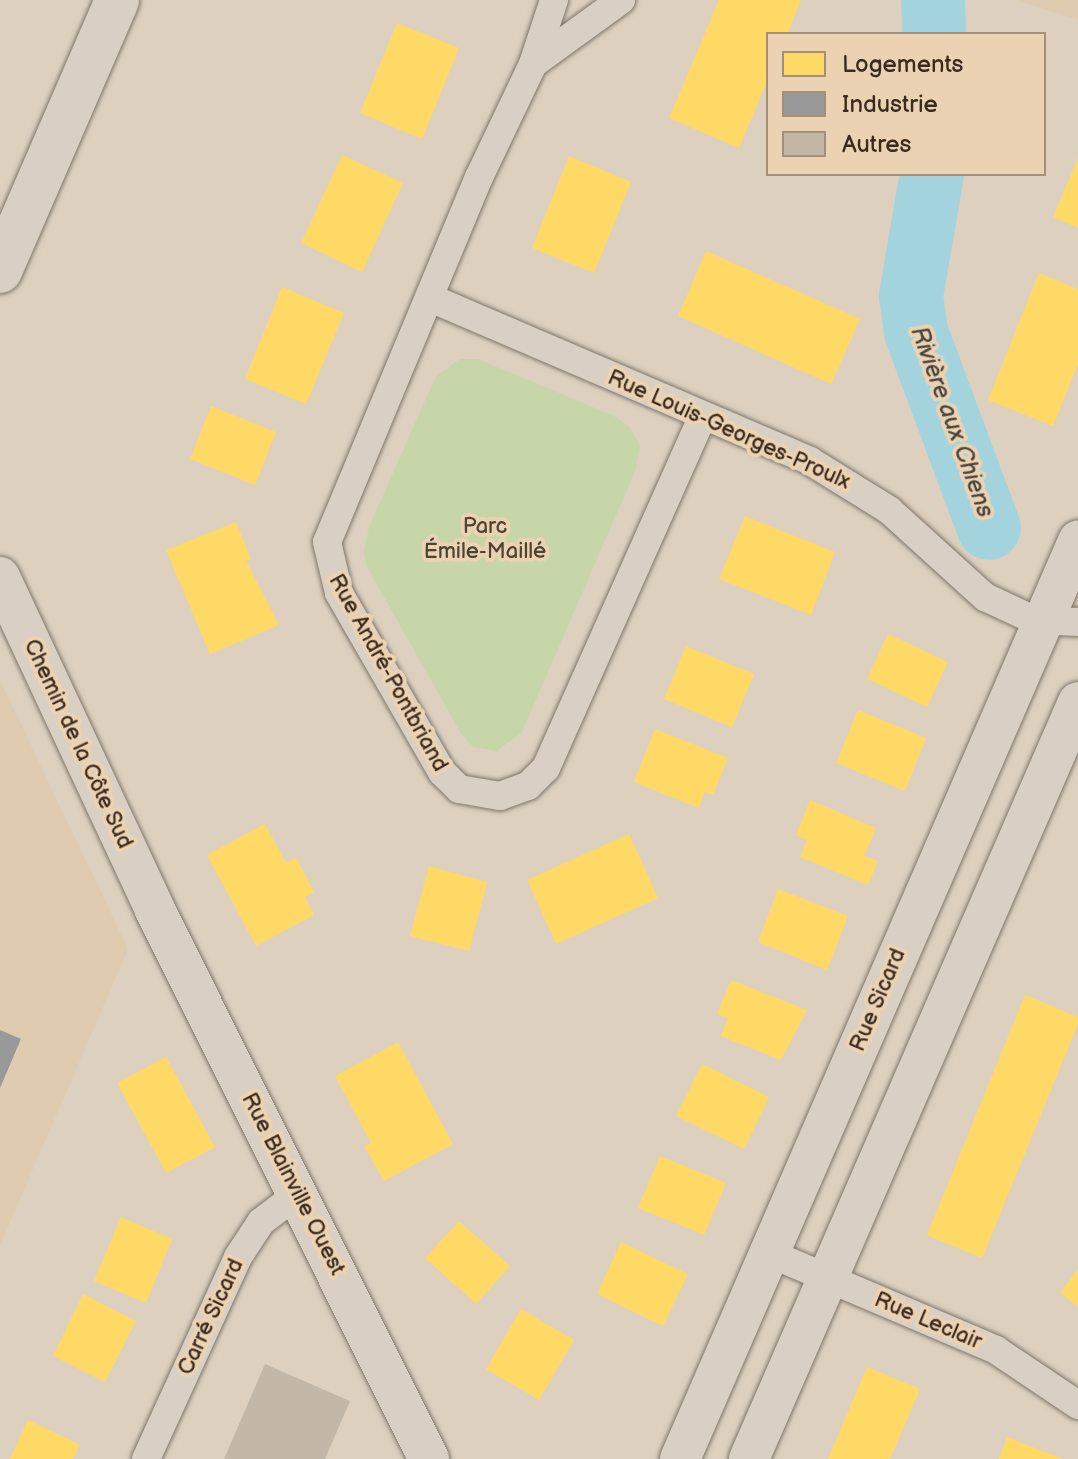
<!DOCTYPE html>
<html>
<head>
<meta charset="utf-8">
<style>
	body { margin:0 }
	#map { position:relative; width:1078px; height:1459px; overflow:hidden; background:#ddd0bf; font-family:"Balsamiq Sans",sans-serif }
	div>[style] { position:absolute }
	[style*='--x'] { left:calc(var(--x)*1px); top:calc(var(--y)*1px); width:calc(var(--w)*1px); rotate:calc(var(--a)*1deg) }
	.built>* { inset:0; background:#dfccb0 }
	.green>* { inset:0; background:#c6d6a8 }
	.homes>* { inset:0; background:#ffd966 }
	.industry>* { inset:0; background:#999 }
	.river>* { height:64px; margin:-32px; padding:0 32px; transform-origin:32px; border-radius:32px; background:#a3d4dd }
	.building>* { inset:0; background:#c3b8a8 }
	.roads { filter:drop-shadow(0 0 2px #7f766b) drop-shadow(0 0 2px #7f766b) }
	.street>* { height:28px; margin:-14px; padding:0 14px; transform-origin:14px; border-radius:14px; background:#d9cfc3 }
	.secondary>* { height:40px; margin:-20px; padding:0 20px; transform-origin:20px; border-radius:20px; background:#d9cfc3 }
	.highway>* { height:44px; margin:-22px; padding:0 22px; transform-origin:22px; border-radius:22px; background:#d9cfc3 }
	span { translate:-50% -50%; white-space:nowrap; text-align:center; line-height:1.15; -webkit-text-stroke:8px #ead2b2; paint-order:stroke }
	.street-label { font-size:22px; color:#3b2a1e }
	.park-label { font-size:22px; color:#4d4430 }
	.water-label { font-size:24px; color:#47443d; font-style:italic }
	.legend { position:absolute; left:766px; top:32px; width:280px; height:144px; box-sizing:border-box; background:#ead2b2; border:2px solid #a48f77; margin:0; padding:10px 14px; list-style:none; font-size:24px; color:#3b2a1e }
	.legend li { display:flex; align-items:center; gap:16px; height:40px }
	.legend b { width:40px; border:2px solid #a48f77 }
</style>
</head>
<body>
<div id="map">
	<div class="built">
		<i style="clip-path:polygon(1018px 0,1078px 0,1078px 20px,1018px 1px)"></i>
		<i style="clip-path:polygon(0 680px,128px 949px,0 1246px)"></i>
	</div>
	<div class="green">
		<i style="clip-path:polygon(460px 359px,478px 359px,614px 416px,630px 427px,640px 446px,636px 469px,522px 732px,497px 751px,473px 747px,462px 735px,367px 567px,364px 552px,369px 527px,436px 376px)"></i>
	</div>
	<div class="homes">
		<i style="clip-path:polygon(719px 0,801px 0,787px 34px,768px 34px,768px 79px,739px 148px,669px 118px)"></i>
		<i style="clip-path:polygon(397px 23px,459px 48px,422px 139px,360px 113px)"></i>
		<i style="clip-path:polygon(342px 155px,403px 183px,362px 272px,301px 243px)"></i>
		<i style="clip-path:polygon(569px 156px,631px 182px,594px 273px,532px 248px)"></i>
		<i style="clip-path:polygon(1078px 158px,1078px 228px,1053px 217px)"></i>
		<i style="clip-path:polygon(706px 251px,860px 319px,831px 384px,678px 316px)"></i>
		<i style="clip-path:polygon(1039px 273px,1078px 289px,1078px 364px,1053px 426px,988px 400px)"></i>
		<i style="clip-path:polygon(282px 287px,344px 313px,306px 404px,245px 379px)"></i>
		<i style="clip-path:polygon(211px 406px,276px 432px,255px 485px,190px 459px)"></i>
		<i style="clip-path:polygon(745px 516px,835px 552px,811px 615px,719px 579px)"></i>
		<i style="clip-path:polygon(236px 522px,251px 559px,246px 561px,279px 625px,210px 654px,166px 550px)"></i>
		<i style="clip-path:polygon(888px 634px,948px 662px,927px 707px,867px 679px)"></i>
		<i style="clip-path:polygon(686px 646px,754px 674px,732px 727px,664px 699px)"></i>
		<i style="clip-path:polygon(858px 710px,926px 738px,905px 791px,836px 763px)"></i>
		<i style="clip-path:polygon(655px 729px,728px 758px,713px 795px,705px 792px,699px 808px,634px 782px)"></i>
		<i style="clip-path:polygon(810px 800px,876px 828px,864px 856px,878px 861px,868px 885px,800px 857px,807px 840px,796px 835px)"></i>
		<i style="clip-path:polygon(265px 824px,286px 863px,296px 857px,314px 892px,305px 897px,314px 915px,256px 946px,207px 855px)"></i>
		<i style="clip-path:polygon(629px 834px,658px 898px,556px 944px,527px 880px)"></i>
		<i style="clip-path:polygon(429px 866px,487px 882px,469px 951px,410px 936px)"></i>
		<i style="clip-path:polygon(778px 889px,848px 916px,827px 970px,758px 942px)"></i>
		<i style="clip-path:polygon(731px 980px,807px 1010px,781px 1060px,721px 1036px,728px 1018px,717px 1014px)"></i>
		<i style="clip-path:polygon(1025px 995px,1078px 1017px,1078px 1024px,982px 1258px,927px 1235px)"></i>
		<i style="clip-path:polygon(398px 1042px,453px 1144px,384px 1181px,364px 1146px,371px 1143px,335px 1076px)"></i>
		<i style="clip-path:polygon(166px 1057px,215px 1147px,166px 1173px,117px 1083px)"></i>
		<i style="clip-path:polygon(702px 1064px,769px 1097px,744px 1149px,676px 1116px)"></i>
		<i style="clip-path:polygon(660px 1156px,726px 1183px,704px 1235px,638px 1208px)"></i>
		<i style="clip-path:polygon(121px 1217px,172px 1239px,146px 1303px,94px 1281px)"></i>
		<i style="clip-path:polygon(459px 1221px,510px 1266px,476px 1304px,425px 1258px)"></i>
		<i style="clip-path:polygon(621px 1242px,688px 1274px,663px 1326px,597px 1294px)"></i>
		<i style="clip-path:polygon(1078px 1269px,1078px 1307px,1060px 1293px)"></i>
		<i style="clip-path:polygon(83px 1294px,136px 1321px,105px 1382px,53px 1356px)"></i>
		<i style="clip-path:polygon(521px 1309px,574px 1340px,539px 1400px,486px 1369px)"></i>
		<i style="clip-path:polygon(867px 1367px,920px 1389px,890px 1459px,828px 1459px)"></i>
		<i style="clip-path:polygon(28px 1420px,80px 1445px,73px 1459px,10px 1459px)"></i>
		<i style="clip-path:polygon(1007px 1437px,1063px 1459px,999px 1459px)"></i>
	</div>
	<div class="industry">
		<i style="clip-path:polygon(0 1030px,21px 1039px,0 1088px)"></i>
	</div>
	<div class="river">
		<i style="--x:933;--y:0;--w:34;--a:88"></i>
		<i style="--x:932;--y:174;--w:124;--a:99.8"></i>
		<i style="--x:911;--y:296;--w:36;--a:82"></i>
		<i style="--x:916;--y:332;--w:209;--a:69.6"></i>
	</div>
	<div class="building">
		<i style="clip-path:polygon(265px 1364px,350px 1401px,325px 1459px,224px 1459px)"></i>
	</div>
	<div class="roads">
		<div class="street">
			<i style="--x:554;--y:0;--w:67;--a:108.2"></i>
			<i style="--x:533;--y:64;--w:109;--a:-36"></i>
			<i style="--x:533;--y:64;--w:125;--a:115.5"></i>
			<i style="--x:479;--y:177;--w:395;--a:112.6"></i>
			<i style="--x:327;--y:542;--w:52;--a:76.8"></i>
			<i style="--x:339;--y:593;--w:207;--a:60.1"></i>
			<i style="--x:442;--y:772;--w:24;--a:45"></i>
			<i style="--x:459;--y:789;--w:42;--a:9.7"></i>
			<i style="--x:500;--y:796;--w:30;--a:-20"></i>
			<i style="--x:528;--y:786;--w:25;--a:-45"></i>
			<i style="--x:546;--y:768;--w:384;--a:-66"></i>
			<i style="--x:430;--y:298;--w:413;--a:23.2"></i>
			<i style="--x:810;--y:461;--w:93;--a:31.8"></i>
			<i style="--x:889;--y:510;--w:130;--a:42.2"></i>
			<i style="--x:985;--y:597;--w:54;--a:25.1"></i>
			<i style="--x:1034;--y:620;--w:44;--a:2.6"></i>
			<i style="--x:769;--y:1253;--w:247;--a:23.1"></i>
			<i style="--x:996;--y:1350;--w:99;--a:33.9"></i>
			<i style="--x:146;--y:1459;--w:222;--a:-65.5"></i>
			<i style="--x:238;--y:1257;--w:42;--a:-56.7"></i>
			<i style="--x:261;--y:1222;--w:48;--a:-37.3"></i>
		</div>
		<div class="secondary">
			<i style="--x:0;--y:577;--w:367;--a:65"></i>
			<i style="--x:155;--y:910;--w:614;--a:63.48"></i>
			<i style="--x:680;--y:1459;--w:1001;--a:-66.56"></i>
			<i style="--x:749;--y:1459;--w:825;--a:-66.51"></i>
		</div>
		<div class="highway">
			<i style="--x:0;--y:271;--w:295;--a:-66.6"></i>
		</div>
	</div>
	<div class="street-label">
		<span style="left:729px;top:430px;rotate:24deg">Rue Louis-Georges-Proulx</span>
		<span style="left:388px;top:673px;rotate:61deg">Rue André-Pontbriand</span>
		<span style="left:78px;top:744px;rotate:65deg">Chemin de la Côte Sud</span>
		<span style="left:878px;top:1000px;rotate:-67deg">Rue Sicard</span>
		<span style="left:293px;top:1184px;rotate:63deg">Rue Blainville Ouest</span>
		<span style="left:211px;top:1317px;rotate:-65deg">Carré Sicard</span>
		<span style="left:928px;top:1321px;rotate:23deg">Rue Leclair</span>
	</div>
	<div class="park-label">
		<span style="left:485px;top:539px">Parc<br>Émile-Maillé</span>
	</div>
	<div class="water-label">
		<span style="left:952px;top:422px;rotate:70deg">Rivière aux Chiens</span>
	</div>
	<ul class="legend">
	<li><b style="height:22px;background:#ffd966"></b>Logements</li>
	<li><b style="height:22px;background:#999"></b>Industrie</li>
	<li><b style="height:22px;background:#c3b8a8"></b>Autres</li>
	</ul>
</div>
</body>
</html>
